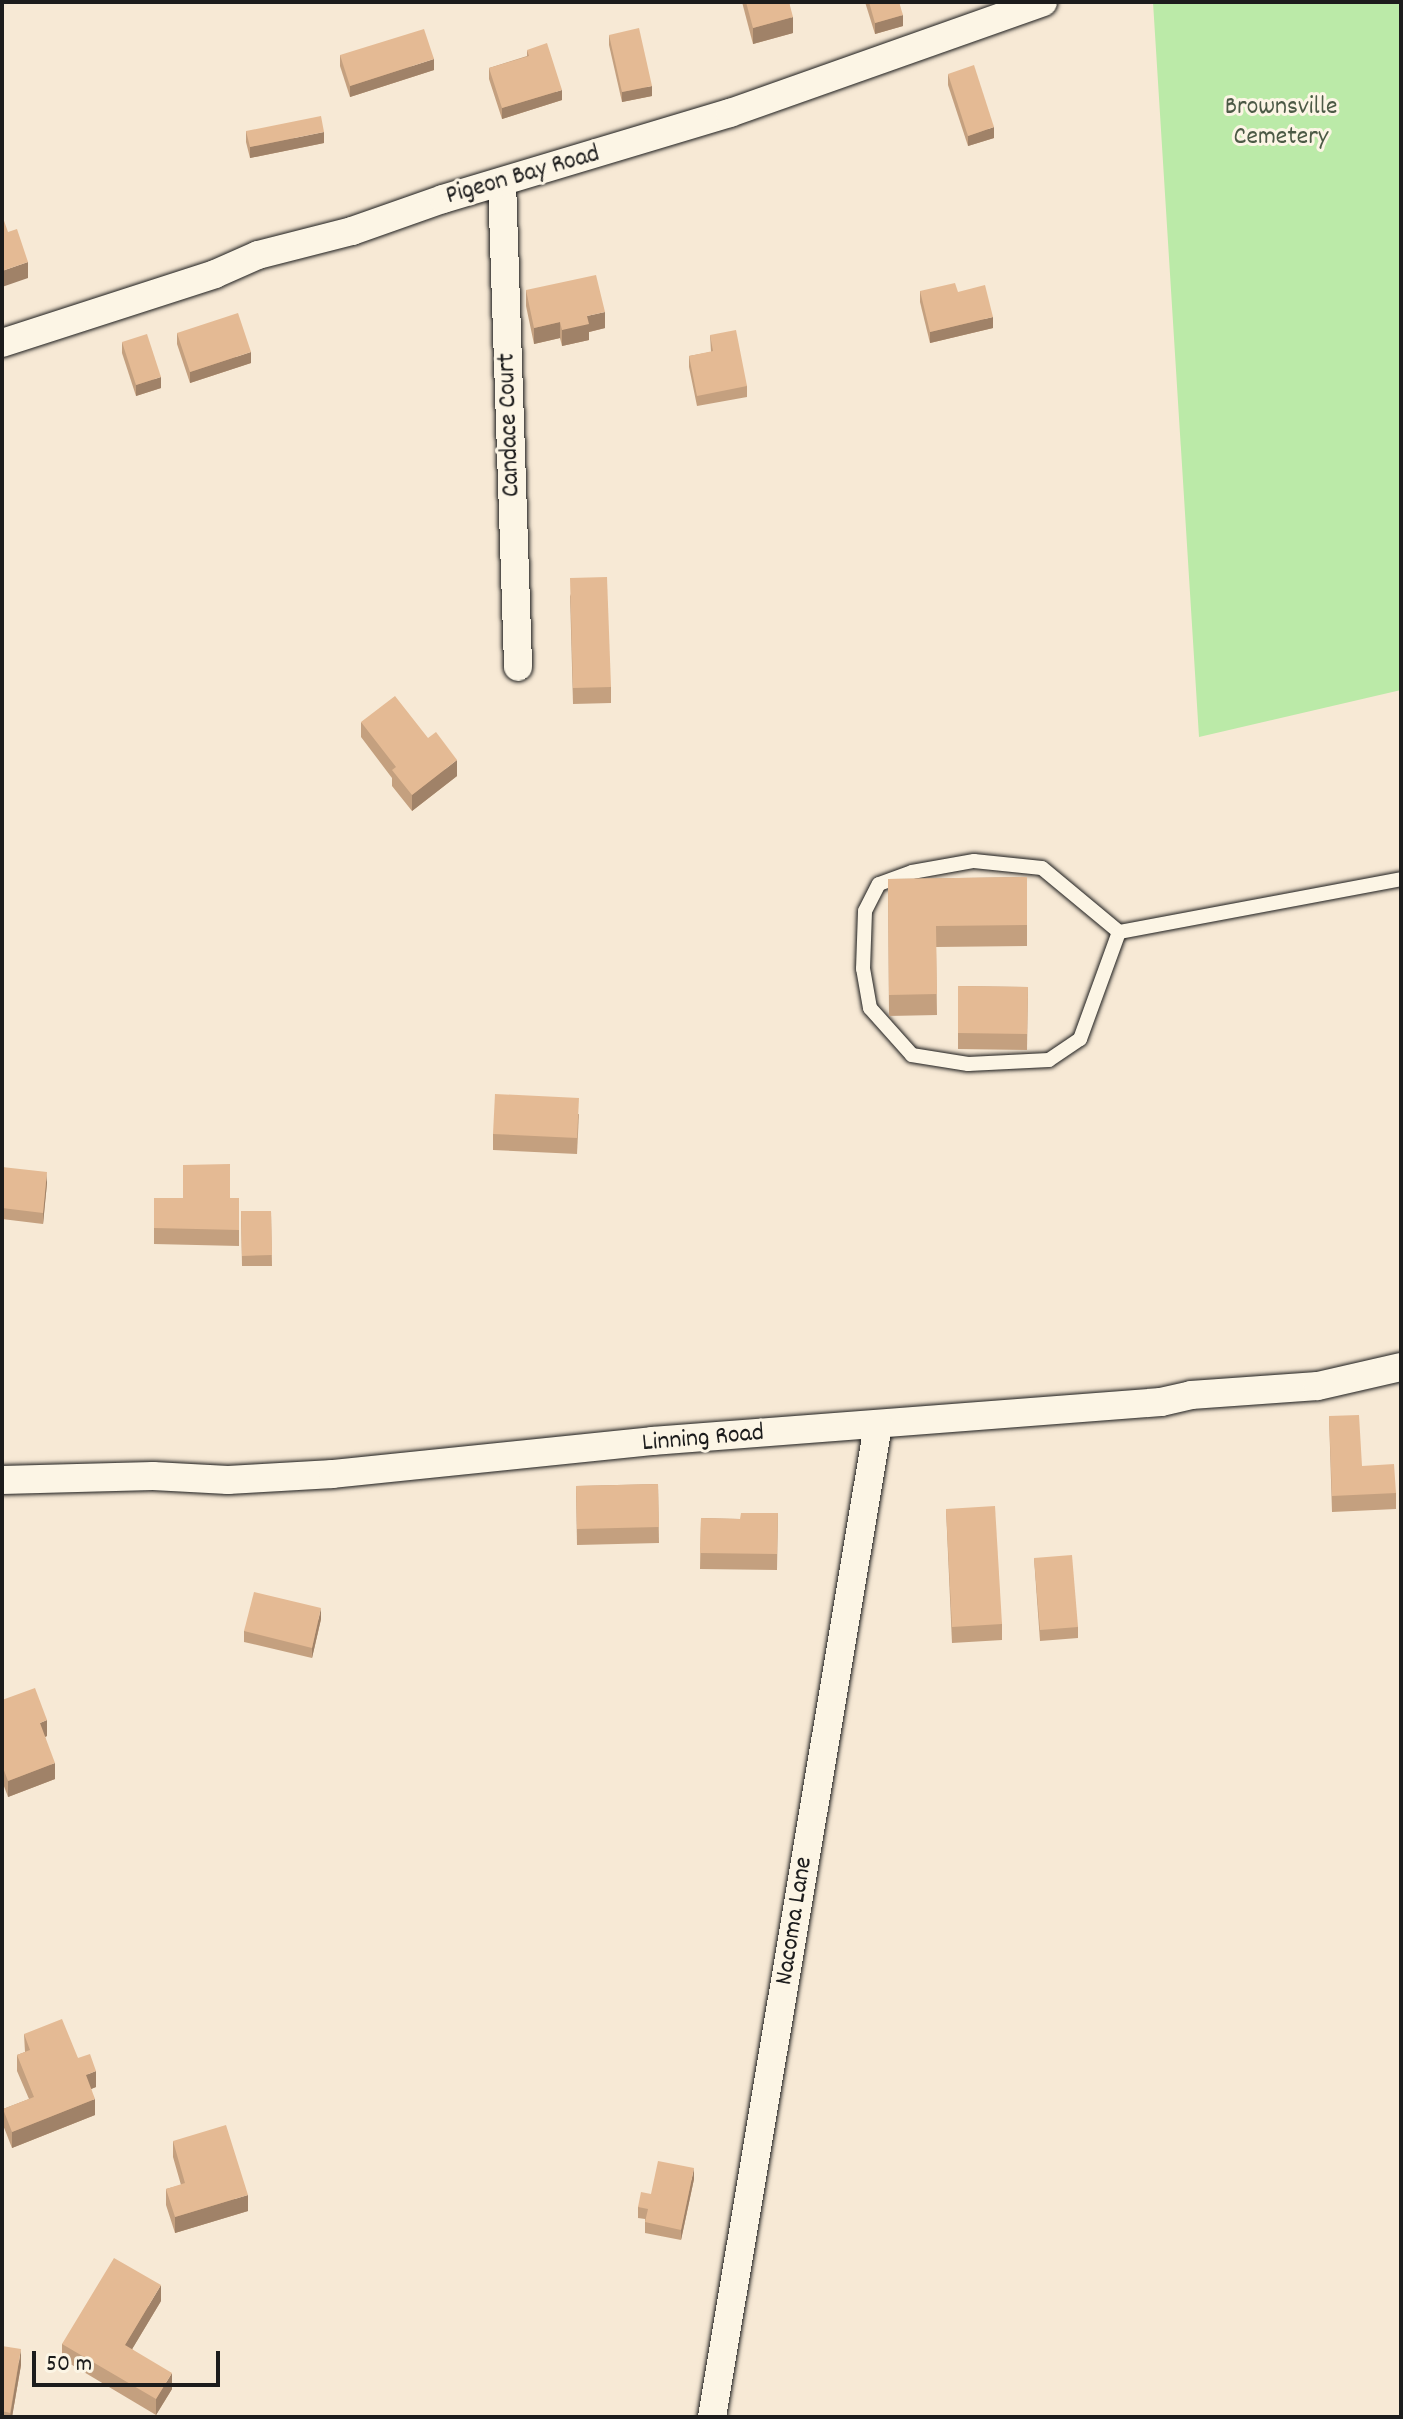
<!DOCTYPE html>
<html>
<head>
<meta charset="utf-8">
<style>
	body { margin:0 }
	#map { position:relative; width:1403px; height:2419px; overflow:hidden; background:#f7e9d5; font-family:Dekko,sans-serif }
	div>[style] { position:absolute }
	[style*='--x'] { left:calc(var(--x)*1px); top:calc(var(--y)*1px); width:calc(var(--w)*1px); rotate:calc(var(--a)*1deg) }
	.green>* { inset:0; background:#bbeaa8 }
	.roads { filter:drop-shadow(0 0 2px #1c1c1c) drop-shadow(0 0 2px #1c1c1c) }
	.lane>* { height:14px; margin:-7px; padding:0 7px; transform-origin:7px; border-radius:7px; background:#fcf5e5 }
	.street>* { height:28px; margin:-14px; padding:0 14px; transform-origin:14px; border-radius:14px; background:#fcf5e5 }
	.wall>* { inset:0; background:#c4a07f }
	.shaded-wall>* { inset:0; background:#a08268 }
	.building>* { inset:0; background:#e4ba94 }
	span { translate:-50% -50%; white-space:nowrap; text-align:center; line-height:1.15; -webkit-text-stroke:6px #fcf5e5; paint-order:stroke }
	.park-label { font-size:26px; color:#4c5a46 }
	.street-label { font-size:26px; color:#1c1c1c }
	.frame { position:absolute; inset:0; border:4px solid #1c1c1c; pointer-events:none }
	.scale { position:absolute; left:32px; top:2351px; width:188px; height:36px; box-sizing:border-box; border:4px solid #1c1c1c; border-top:0; padding-left:10px; font-size:24px; line-height:28px; white-space:nowrap; color:#1c1c1c; -webkit-text-stroke:6px #fcf5e5; paint-order:stroke }
</style>
</head>
<body>
<div id="map">
	<div class="green">
		<i style="clip-path:polygon(1153px 2px,1401px 2px,1401px 690px,1199px 737px)"></i>
	</div>
	<div class="roads">
		<div class="lane">
			<i style="--x:974;--y:861;--w:68;--a:5.9"></i>
			<i style="--x:1042;--y:868;--w:100;--a:39.7"></i>
			<i style="--x:1119;--y:932;--w:114;--a:110"></i>
			<i style="--x:1080;--y:1039;--w:37;--a:146"></i>
			<i style="--x:1049;--y:1060;--w:81;--a:177.2"></i>
			<i style="--x:968;--y:1064;--w:57;--a:-170.9"></i>
			<i style="--x:912;--y:1055;--w:63;--a:-131.8"></i>
			<i style="--x:870;--y:1008;--w:40;--a:-100"></i>
			<i style="--x:863;--y:969;--w:58;--a:-88"></i>
			<i style="--x:865;--y:911;--w:30;--a:-63"></i>
			<i style="--x:879;--y:884;--w:35;--a:-20"></i>
			<i style="--x:912;--y:872;--w:63;--a:-10.1"></i>
			<i style="--x:1119;--y:932;--w:287;--a:-10.6"></i>
		</div>
		<div class="street">
			<i style="--x:502;--y:182;--w:485;--a:88.1"></i>
			<i style="--x:2;--y:343;--w:224;--a:-17.9"></i>
			<i style="--x:215;--y:274;--w:47;--a:-23.8"></i>
			<i style="--x:258;--y:255;--w:97;--a:-14.3"></i>
			<i style="--x:352;--y:231;--w:96;--a:-19.4"></i>
			<i style="--x:443;--y:199;--w:300;--a:-16.7"></i>
			<i style="--x:730;--y:113;--w:332;--a:-19.5"></i>
			<i style="--x:2;--y:1480;--w:151;--a:-1.5"></i>
			<i style="--x:153;--y:1476;--w:75;--a:3.1"></i>
			<i style="--x:228;--y:1480;--w:105;--a:-3.3"></i>
			<i style="--x:333;--y:1474;--w:321;--a:-5.9"></i>
			<i style="--x:652;--y:1441;--w:510;--a:-4.38"></i>
			<i style="--x:1161;--y:1402;--w:31;--a:-13"></i>
			<i style="--x:1191;--y:1395;--w:127;--a:-4.1"></i>
			<i style="--x:1318;--y:1386;--w:85;--a:-12.9"></i>
			<i style="--x:712;--y:2417;--w:1006;--a:-80.5"></i>
		</div>
	</div>
	<div class="wall">
		<i style="clip-path:polygon(742px 2px,789px 2px,793px 33px,753px 44px)"></i>
		<i style="clip-path:polygon(865px 2px,899px 2px,903px 26px,875px 34px)"></i>
		<i style="clip-path:polygon(609px 35px,652px 96px,622px 102px,609px 45px)"></i>
		<i style="clip-path:polygon(527px 50px,562px 100px,502px 119px,489px 79px,489px 68px,527px 56px)"></i>
		<i style="clip-path:polygon(340px 55px,434px 70px,350px 97px,340px 66px)"></i>
		<i style="clip-path:polygon(948px 74px,994px 138px,968px 146px,948px 85px)"></i>
		<i style="clip-path:polygon(246px 131px,324px 143px,250px 158px,246px 142px)"></i>
		<i style="clip-path:polygon(526px 290px,605px 328px,589px 332px,589px 340px,562px 346px,560px 338px,534px 344px,526px 306px)"></i>
		<i style="clip-path:polygon(920px 291px,958px 292px,993px 328px,930px 343px,920px 302px)"></i>
		<i style="clip-path:polygon(177px 333px,251px 363px,190px 383px,177px 344px)"></i>
		<i style="clip-path:polygon(710px 335px,747px 386px,747px 397px,697px 406px,689px 367px,689px 356px,711px 352px)"></i>
		<i style="clip-path:polygon(122px 342px,161px 388px,136px 396px,122px 353px)"></i>
		<i style="clip-path:polygon(570px 594px,611px 687px,611px 703px,573px 704px)"></i>
		<i style="clip-path:polygon(361px 722px,457px 776px,412px 811px,392px 786px,392px 778px,361px 737px)"></i>
		<i style="clip-path:polygon(1027px 877px,1027px 946px,936px 947px,937px 1015px,889px 1016px,888px 879px)"></i>
		<i style="clip-path:polygon(958px 986px,1028px 987px,1027px 1050px,958px 1049px)"></i>
		<i style="clip-path:polygon(579px 1114px,577px 1154px,493px 1150px,493px 1134px)"></i>
		<i style="clip-path:polygon(2px 1167px,47px 1183px,43px 1224px,2px 1219px)"></i>
		<i style="clip-path:polygon(154px 1198px,239px 1198px,239px 1246px,154px 1244px)"></i>
		<i style="clip-path:polygon(241px 1211px,271px 1211px,272px 1266px,242px 1266px)"></i>
		<i style="clip-path:polygon(1329px 1416px,1362px 1466px,1396px 1493px,1396px 1509px,1332px 1512px)"></i>
		<i style="clip-path:polygon(658px 1484px,659px 1543px,577px 1545px,576px 1486px)"></i>
		<i style="clip-path:polygon(946px 1509px,1002px 1624px,1002px 1640px,952px 1643px)"></i>
		<i style="clip-path:polygon(778px 1513px,777px 1570px,700px 1569px,701px 1518px,740px 1519px)"></i>
		<i style="clip-path:polygon(1034px 1558px,1078px 1627px,1078px 1638px,1040px 1641px)"></i>
		<i style="clip-path:polygon(321px 1619px,312px 1658px,244px 1642px,244px 1631px)"></i>
		<i style="clip-path:polygon(2px 1700px,47px 1736px,45px 1737px,55px 1779px,8px 1797px,2px 1781px)"></i>
		<i style="clip-path:polygon(24px 2034px,78px 2058px,96px 2087px,91px 2089px,95px 2115px,12px 2148px,3px 2125px,3px 2109px,29px 2099px,17px 2071px,17px 2055px,25px 2052px)"></i>
		<i style="clip-path:polygon(173px 2141px,248px 2211px,175px 2233px,166px 2205px,166px 2189px,181px 2185px,173px 2157px)"></i>
		<i style="clip-path:polygon(694px 2179px,681px 2240px,645px 2233px,645px 2219px,638px 2218px,638px 2207px,651px 2194px)"></i>
		<i style="clip-path:polygon(161px 2301px,132px 2349px,172px 2389px,156px 2415px,62px 2359px,62px 2344px)"></i>
		<i style="clip-path:polygon(2px 2346px,21px 2365px,12px 2417px,2px 2417px)"></i>
	</div>
	<div class="shaded-wall">
		<i style="clip-path:polygon(903px 15px,903px 26px,875px 34px,875px 23px)"></i>
		<i style="clip-path:polygon(793px 17px,793px 33px,753px 44px,753px 28px)"></i>
		<i style="clip-path:polygon(434px 59px,434px 70px,350px 97px,350px 86px)"></i>
		<i style="clip-path:polygon(652px 86px,652px 96px,622px 102px,622px 92px)"></i>
		<i style="clip-path:polygon(562px 90px,562px 100px,502px 119px,502px 108px)"></i>
		<i style="clip-path:polygon(994px 127px,994px 138px,968px 146px,968px 136px)"></i>
		<i style="clip-path:polygon(324px 132px,324px 143px,250px 158px,250px 147px)"></i>
		<i style="clip-path:polygon(28px 262px,28px 278px,2px 287px,2px 271px)"></i>
		<i style="clip-path:polygon(605px 312px,605px 328px,589px 332px,589px 340px,562px 346px,562px 330px,587px 316px)"></i>
		<i style="clip-path:polygon(993px 317px,993px 328px,930px 343px,930px 332px)"></i>
		<i style="clip-path:polygon(560px 322px,560px 338px,534px 344px,534px 328px)"></i>
		<i style="clip-path:polygon(251px 352px,251px 363px,190px 383px,190px 372px)"></i>
		<i style="clip-path:polygon(161px 377px,161px 388px,136px 396px,136px 385px)"></i>
		<i style="clip-path:polygon(457px 760px,457px 776px,412px 811px,412px 795px)"></i>
		<i style="clip-path:polygon(47px 1172px,47px 1183px,43px 1224px,43px 1213px)"></i>
		<i style="clip-path:polygon(321px 1608px,321px 1619px,312px 1658px,312px 1648px)"></i>
		<i style="clip-path:polygon(47px 1720px,47px 1736px,40px 1739px,40px 1723px)"></i>
		<i style="clip-path:polygon(55px 1763px,55px 1779px,8px 1797px,8px 1781px)"></i>
		<i style="clip-path:polygon(96px 2071px,96px 2087px,86px 2091px,86px 2075px)"></i>
		<i style="clip-path:polygon(95px 2099px,95px 2115px,12px 2148px,12px 2132px)"></i>
		<i style="clip-path:polygon(694px 2168px,694px 2179px,681px 2240px,681px 2230px)"></i>
		<i style="clip-path:polygon(248px 2195px,248px 2211px,175px 2233px,175px 2217px)"></i>
		<i style="clip-path:polygon(161px 2285px,161px 2301px,125px 2361px,125px 2345px)"></i>
		<i style="clip-path:polygon(21px 2349px,21px 2365px,12px 2417px,10px 2417px)"></i>
		<i style="clip-path:polygon(172px 2373px,172px 2389px,156px 2415px,156px 2399px)"></i>
	</div>
	<div class="building">
		<i style="clip-path:polygon(746px 2px,789px 2px,793px 17px,753px 28px)"></i>
		<i style="clip-path:polygon(869px 2px,899px 2px,903px 15px,875px 23px)"></i>
		<i style="clip-path:polygon(639px 28px,652px 86px,622px 92px,609px 35px)"></i>
		<i style="clip-path:polygon(424px 29px,434px 59px,350px 86px,340px 55px)"></i>
		<i style="clip-path:polygon(547px 43px,562px 90px,502px 108px,489px 68px,529px 56px,527px 50px)"></i>
		<i style="clip-path:polygon(974px 65px,994px 127px,968px 136px,948px 74px)"></i>
		<i style="clip-path:polygon(321px 116px,324px 132px,250px 147px,246px 131px)"></i>
		<i style="clip-path:polygon(2px 215px,8px 232px,17px 229px,28px 262px,2px 271px)"></i>
		<i style="clip-path:polygon(596px 275px,605px 312px,587px 316px,589px 324px,562px 330px,560px 322px,534px 328px,526px 290px)"></i>
		<i style="clip-path:polygon(955px 283px,958px 292px,985px 285px,993px 317px,930px 332px,920px 291px)"></i>
		<i style="clip-path:polygon(238px 313px,251px 352px,190px 372px,177px 333px)"></i>
		<i style="clip-path:polygon(736px 330px,747px 386px,697px 396px,689px 356px,713px 351px,710px 335px)"></i>
		<i style="clip-path:polygon(147px 334px,161px 377px,136px 385px,122px 342px)"></i>
		<i style="clip-path:polygon(607px 577px,611px 687px,573px 688px,570px 578px)"></i>
		<i style="clip-path:polygon(395px 696px,428px 738px,436px 732px,457px 760px,412px 795px,392px 770px,396px 767px,361px 722px)"></i>
		<i style="clip-path:polygon(1027px 877px,1027px 925px,936px 926px,937px 994px,889px 995px,888px 879px)"></i>
		<i style="clip-path:polygon(958px 986px,1028px 987px,1027px 1034px,958px 1033px)"></i>
		<i style="clip-path:polygon(495px 1094px,579px 1098px,577px 1138px,493px 1134px)"></i>
		<i style="clip-path:polygon(230px 1164px,230px 1198px,239px 1198px,239px 1230px,154px 1228px,154px 1198px,183px 1198px,183px 1165px)"></i>
		<i style="clip-path:polygon(2px 1167px,47px 1172px,43px 1213px,2px 1208px)"></i>
		<i style="clip-path:polygon(241px 1211px,271px 1211px,272px 1255px,242px 1256px)"></i>
		<i style="clip-path:polygon(1359px 1415px,1362px 1466px,1394px 1464px,1396px 1493px,1332px 1496px,1329px 1416px)"></i>
		<i style="clip-path:polygon(658px 1484px,659px 1527px,577px 1529px,576px 1486px)"></i>
		<i style="clip-path:polygon(995px 1506px,1002px 1624px,952px 1627px,946px 1509px)"></i>
		<i style="clip-path:polygon(741px 1513px,778px 1513px,777px 1554px,700px 1553px,701px 1518px,740px 1519px)"></i>
		<i style="clip-path:polygon(1072px 1555px,1078px 1627px,1040px 1630px,1034px 1558px)"></i>
		<i style="clip-path:polygon(254px 1592px,321px 1608px,312px 1648px,244px 1631px)"></i>
		<i style="clip-path:polygon(35px 1688px,47px 1720px,40px 1723px,55px 1763px,8px 1781px,2px 1765px,2px 1700px)"></i>
		<i style="clip-path:polygon(62px 2019px,78px 2058px,90px 2054px,96px 2071px,86px 2075px,95px 2099px,12px 2132px,3px 2109px,34px 2097px,17px 2055px,30px 2050px,24px 2034px)"></i>
		<i style="clip-path:polygon(226px 2125px,248px 2195px,175px 2217px,166px 2189px,185px 2183px,173px 2141px)"></i>
		<i style="clip-path:polygon(658px 2161px,694px 2168px,681px 2230px,645px 2222px,648px 2209px,638px 2207px,641px 2192px,651px 2194px)"></i>
		<i style="clip-path:polygon(114px 2258px,161px 2285px,125px 2345px,172px 2373px,156px 2399px,62px 2344px)"></i>
		<i style="clip-path:polygon(2px 2346px,21px 2349px,10px 2413px,2px 2411px)"></i>
	</div>
	<div class="park-label">
		<span style="left:1281px;top:123px">Brownsville<br>Cemetery</span>
	</div>
	<div class="street-label">
		<span style="left:523px;top:176px;rotate:-16deg">Pigeon Bay Road</span>
		<span style="left:510px;top:425px;rotate:-92deg">Candace Court</span>
		<span style="left:703px;top:1439px;rotate:-5deg">Linning Road</span>
		<span style="left:795px;top:1921px;rotate:-81deg">Nacoma Lane</span>
	</div>
	<div class="frame"></div>
	<div class="scale">50 m</div>
</div>
</body>
</html>
